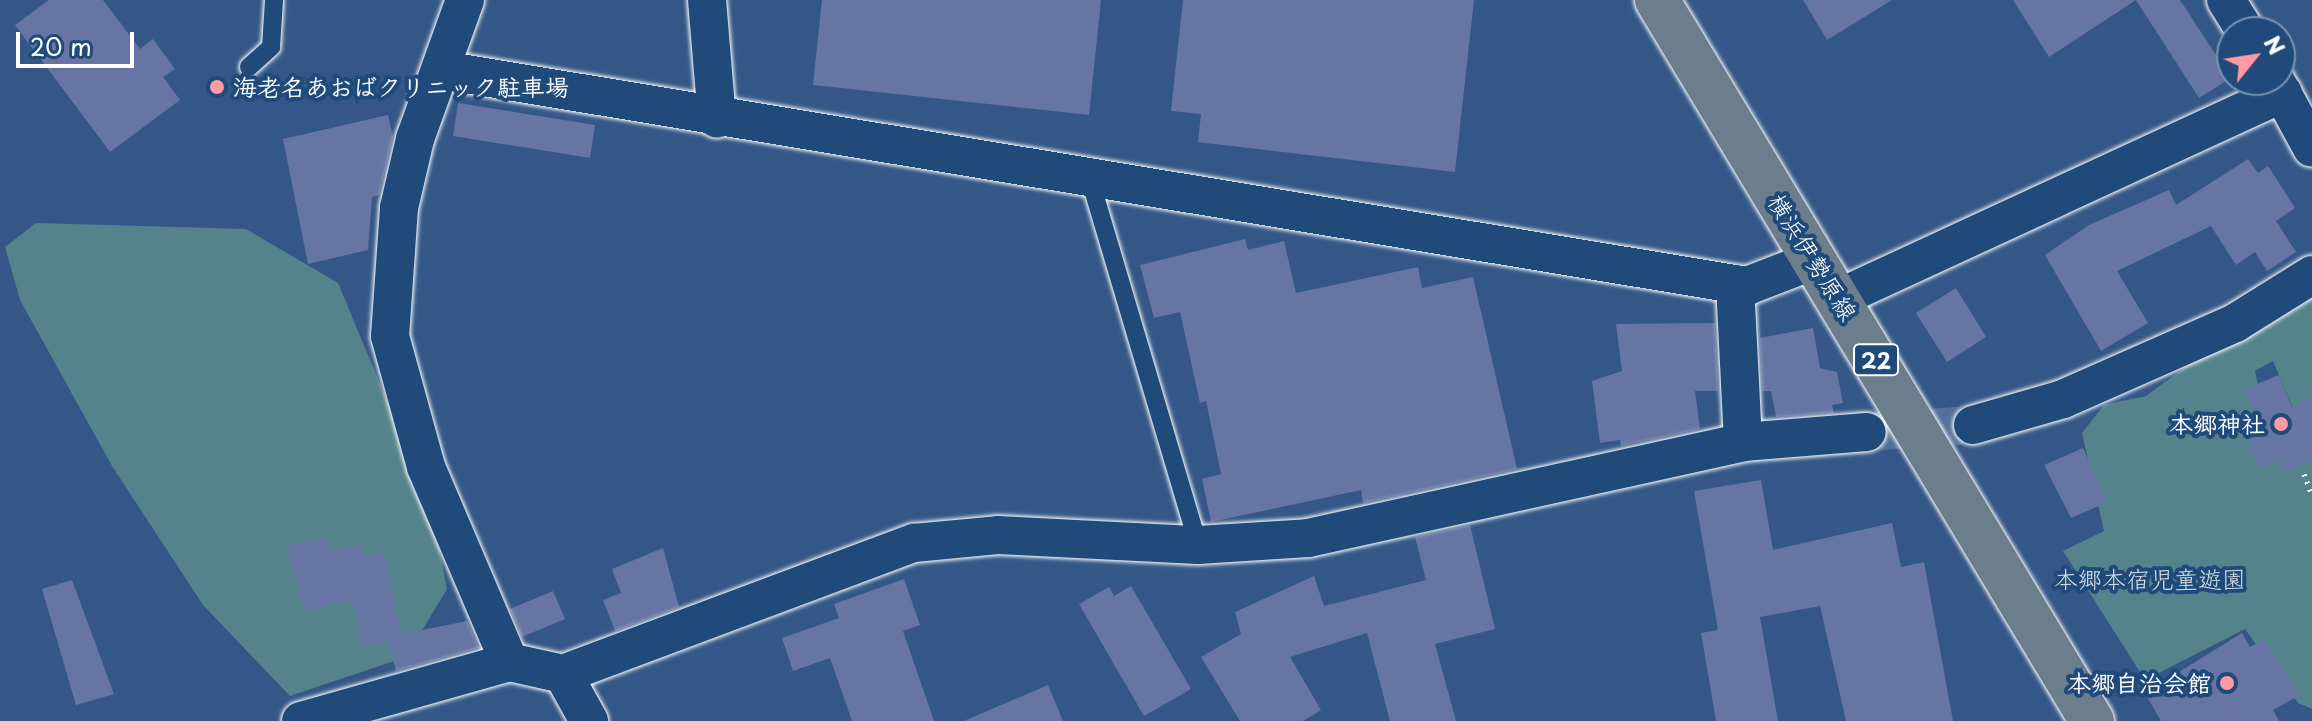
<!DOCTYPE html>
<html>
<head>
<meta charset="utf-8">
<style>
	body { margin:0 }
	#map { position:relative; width:2312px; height:721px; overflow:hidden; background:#345787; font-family:"Playpen Sans","Klee One",sans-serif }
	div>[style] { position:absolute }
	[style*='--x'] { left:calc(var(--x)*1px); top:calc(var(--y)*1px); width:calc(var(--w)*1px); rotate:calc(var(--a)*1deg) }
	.green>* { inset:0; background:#54838c }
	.building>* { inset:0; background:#6675a4 }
	.minor-tunnel>* { height:38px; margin-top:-19px; transform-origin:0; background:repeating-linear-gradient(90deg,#527099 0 38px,transparent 0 57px) }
	.path>* { height:5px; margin-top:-2.5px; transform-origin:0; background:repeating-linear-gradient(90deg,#fff 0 2px,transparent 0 8px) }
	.roads { filter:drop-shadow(0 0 2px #fff) drop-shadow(0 0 2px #fff) }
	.service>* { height:18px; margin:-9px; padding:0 9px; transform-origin:9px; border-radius:9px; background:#1f4a7a }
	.minor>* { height:38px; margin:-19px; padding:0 19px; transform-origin:19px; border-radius:19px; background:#1f4a7a }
	.primary>* { height:44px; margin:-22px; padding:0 22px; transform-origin:22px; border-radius:22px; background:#6c7d8b }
	.dots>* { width:22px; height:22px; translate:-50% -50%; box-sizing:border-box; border:4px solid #1f4a7a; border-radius:50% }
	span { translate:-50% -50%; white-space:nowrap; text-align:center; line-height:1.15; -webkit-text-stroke:8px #1f4a7a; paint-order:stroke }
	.shield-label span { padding:2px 6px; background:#1f4a7a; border:2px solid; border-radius:6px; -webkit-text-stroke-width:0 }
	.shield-label { font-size:22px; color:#fff; font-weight:700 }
	.poi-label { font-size:24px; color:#fff; font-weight:700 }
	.left { translate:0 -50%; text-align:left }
	.right { translate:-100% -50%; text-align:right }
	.street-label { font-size:24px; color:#fff }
	.park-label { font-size:24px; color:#d4e0e2 }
	.north { position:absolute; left:2216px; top:16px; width:80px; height:80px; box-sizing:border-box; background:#1f4a7a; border:2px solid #7992af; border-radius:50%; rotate:60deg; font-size:22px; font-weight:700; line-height:32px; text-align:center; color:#fff }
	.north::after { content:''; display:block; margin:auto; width:28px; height:36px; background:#ff9aa2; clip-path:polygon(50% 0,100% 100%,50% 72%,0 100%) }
	.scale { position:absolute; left:16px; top:32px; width:118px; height:36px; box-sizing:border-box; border:4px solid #fff; border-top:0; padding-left:10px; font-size:24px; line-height:28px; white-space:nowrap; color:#fff; -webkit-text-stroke:6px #1f4a7a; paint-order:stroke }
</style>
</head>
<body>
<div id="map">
	<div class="green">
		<i style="clip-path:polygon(36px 223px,246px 229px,338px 283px,430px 504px,447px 589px,406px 657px,290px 696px,203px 605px,112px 466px,20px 300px,5px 247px)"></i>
		<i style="clip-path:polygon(2312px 295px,2312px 453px,2273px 361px,2255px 371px,2273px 455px,2312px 459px,2312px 709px,2298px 703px,2245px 629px,2145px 680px,2063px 551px,2104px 531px,2082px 433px,2104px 405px,2146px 396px,2211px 348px)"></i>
	</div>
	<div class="building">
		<i style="clip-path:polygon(49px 0,103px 0,140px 49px,153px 39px,175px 69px,163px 77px,180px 100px,110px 152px,15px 25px)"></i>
		<i style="clip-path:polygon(822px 0,1101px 0,1089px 115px,813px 85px)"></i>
		<i style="clip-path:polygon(1183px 0,1474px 0,1455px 172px,1198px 142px,1201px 114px,1171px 111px)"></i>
		<i style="clip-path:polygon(1803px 0,1892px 0,1827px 40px)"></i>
		<i style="clip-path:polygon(2013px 0,2180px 0,2231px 78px,2199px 98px,2136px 0,2049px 57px)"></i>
		<i style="clip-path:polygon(458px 103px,595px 125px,590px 158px,453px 136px)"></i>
		<i style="clip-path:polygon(388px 115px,393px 137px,379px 195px,372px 197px,368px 250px,308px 264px,283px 139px)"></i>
		<i style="clip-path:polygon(2248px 159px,2258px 173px,2268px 166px,2295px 208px,2276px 221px,2296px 252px,2267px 271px,2255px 252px,2236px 265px,2211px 226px,2117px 271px,2148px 323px,2101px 351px,2045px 255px,2089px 225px,2169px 190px,2176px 205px)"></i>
		<i style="clip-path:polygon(1245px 239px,1248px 250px,1284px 241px,1296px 293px,1418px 267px,1422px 288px,1473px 277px,1517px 469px,1363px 503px,1361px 490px,1211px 522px,1202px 479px,1221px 474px,1206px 401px,1200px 403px,1180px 312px,1154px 318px,1140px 265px)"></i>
		<i style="clip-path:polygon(1956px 288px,1986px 337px,1947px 362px,1916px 313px)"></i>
		<i style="clip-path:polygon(1715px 323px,1718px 391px,1695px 391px,1700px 429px,1621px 446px,1620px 440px,1600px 443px,1592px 381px,1622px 371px,1616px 324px)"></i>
		<i style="clip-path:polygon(1813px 328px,1820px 368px,1837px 372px,1843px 403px,1832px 405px,1834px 413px,1776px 417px,1771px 391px,1762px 391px,1760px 338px)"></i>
		<i style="clip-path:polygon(2279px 375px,2292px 407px,2312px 398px,2312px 460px,2284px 471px,2279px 460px,2260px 468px,2243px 427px,2258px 421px,2245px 389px)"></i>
		<i style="clip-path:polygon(2083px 448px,2108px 502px,2071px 518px,2044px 465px)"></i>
		<i style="clip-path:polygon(1761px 480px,1773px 550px,1892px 523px,1901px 567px,1924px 562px,1953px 721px,1846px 721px,1820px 606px,1760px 617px,1778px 721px,1716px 721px,1701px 633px,1718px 630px,1694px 491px)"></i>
		<i style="clip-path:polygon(1470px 525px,1495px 629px,1435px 644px,1456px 721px,1390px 721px,1367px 633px,1290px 657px,1321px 710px,1303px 721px,1240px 721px,1201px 657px,1241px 634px,1235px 612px,1314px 576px,1324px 606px,1426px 580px,1415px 537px)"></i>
		<i style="clip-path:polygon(326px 537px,334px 551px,360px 544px,363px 557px,383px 552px,402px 634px,467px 621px,479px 648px,396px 671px,388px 640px,362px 646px,352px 600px,305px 611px,286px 546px)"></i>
		<i style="clip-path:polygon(663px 548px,679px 607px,615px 631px,603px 600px,621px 593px,612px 569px)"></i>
		<i style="clip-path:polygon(904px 579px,920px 625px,903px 631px,934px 721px,852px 721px,830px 658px,793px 671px,782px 638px,839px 618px,834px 604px)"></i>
		<i style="clip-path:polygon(72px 580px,114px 694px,76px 705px,42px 589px)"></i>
		<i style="clip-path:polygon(1131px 586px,1191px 689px,1144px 716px,1079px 604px,1109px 587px,1114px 596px)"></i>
		<i style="clip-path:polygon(553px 591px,565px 619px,522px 637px,510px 609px)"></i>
		<i style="clip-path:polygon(2242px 633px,2250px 647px,2265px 639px,2298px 696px,2273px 710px,2279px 721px,2161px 721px,2145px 693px)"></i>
		<i style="clip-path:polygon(1048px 685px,1063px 721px,964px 721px)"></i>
	</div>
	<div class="minor-tunnel">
		<i style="--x:1867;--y:432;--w:106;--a:-3.8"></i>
	</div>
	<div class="path">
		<i style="--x:2304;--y:474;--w:22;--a:69"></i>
	</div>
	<div class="roads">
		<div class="service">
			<i style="--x:249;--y:67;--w:30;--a:-42"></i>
			<i style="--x:271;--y:47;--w:47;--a:-86.3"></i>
			<i style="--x:1089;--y:176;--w:385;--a:73.5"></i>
		</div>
		<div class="minor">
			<i style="--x:465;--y:0;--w:148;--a:109.8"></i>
			<i style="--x:415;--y:139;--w:71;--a:103.1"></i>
			<i style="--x:399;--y:208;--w:128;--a:94"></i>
			<i style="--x:390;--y:336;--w:136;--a:74.6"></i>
			<i style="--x:426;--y:467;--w:212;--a:66.9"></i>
			<i style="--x:707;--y:0;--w:119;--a:85.2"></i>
			<i style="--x:2226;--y:0;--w:38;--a:58"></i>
			<i style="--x:442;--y:70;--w:1323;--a:9.4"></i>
			<i style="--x:1747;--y:286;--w:72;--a:-21.2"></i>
			<i style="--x:2275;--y:80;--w:77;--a:61.4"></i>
			<i style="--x:1735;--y:284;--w:158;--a:87.1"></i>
			<i style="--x:1839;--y:298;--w:489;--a:-24.8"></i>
			<i style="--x:1973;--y:425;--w:94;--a:-16.1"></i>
			<i style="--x:2063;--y:399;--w:188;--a:-23.8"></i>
			<i style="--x:2235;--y:323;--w:91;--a:-31.9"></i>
			<i style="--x:563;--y:674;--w:375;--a:-20.5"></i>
			<i style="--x:914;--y:543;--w:84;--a:-5.4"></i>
			<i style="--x:998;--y:535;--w:200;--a:2.9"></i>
			<i style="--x:1198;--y:545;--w:110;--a:-3.6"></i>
			<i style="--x:1308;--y:538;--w:445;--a:-12.4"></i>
			<i style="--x:1743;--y:442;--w:124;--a:-4.6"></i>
			<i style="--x:301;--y:721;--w:216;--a:-15.8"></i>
			<i style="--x:509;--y:662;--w:55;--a:12.5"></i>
			<i style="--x:563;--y:674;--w:54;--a:61"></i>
		</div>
		<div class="primary">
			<i style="--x:1657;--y:0;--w:842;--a:58.9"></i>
		</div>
	</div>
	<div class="dots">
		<i style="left:217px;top:87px;background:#ff9aa2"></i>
		<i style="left:2281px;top:424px;background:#ff9aa2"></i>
		<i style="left:2227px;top:683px;background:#ff9aa2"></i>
	</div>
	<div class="shield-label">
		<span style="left:1876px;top:360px">22</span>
	</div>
	<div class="poi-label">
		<span class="left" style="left:233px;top:87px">海老名あおばクリニック駐車場</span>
		<span class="right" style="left:2265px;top:424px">本郷神社</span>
		<span class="right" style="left:2211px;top:683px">本郷自治会館</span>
	</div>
	<div class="street-label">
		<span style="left:1813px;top:257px;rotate:58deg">横浜伊勢原線</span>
	</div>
	<div class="park-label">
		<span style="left:2150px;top:579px">本郷本宿児童遊園</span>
	</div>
	<div class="north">N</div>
	<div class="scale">20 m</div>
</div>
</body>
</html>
